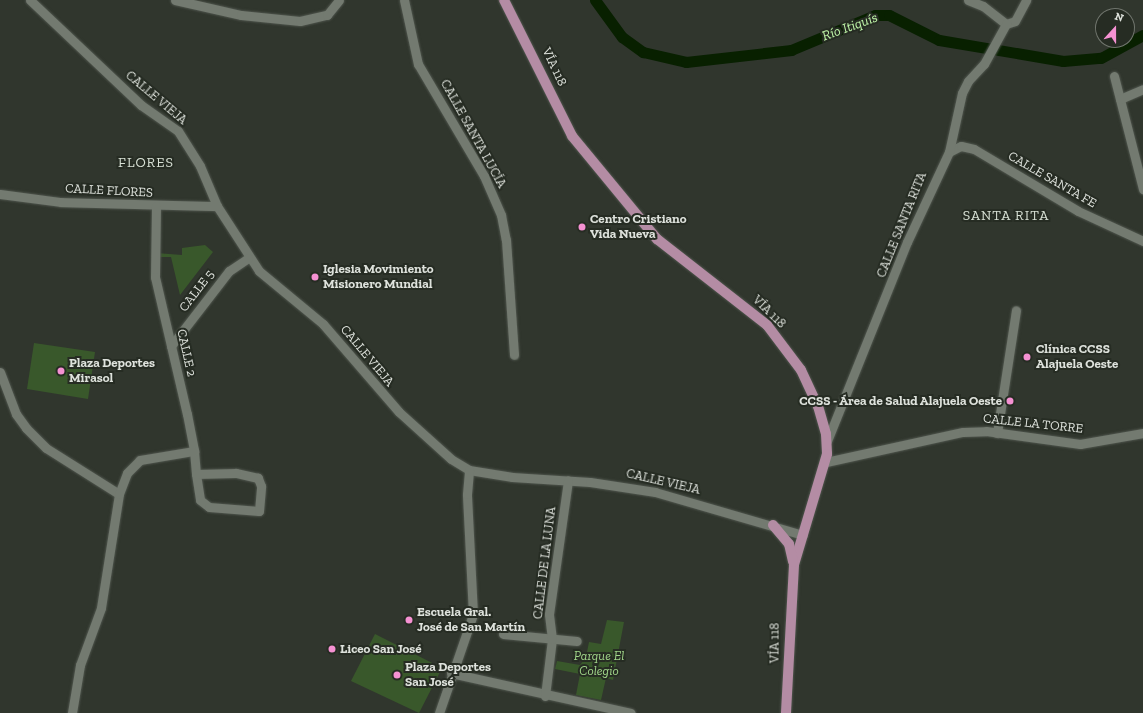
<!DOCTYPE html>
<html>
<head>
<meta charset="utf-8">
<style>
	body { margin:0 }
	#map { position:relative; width:1143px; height:713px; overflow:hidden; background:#30362d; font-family:"Zilla Slab",serif }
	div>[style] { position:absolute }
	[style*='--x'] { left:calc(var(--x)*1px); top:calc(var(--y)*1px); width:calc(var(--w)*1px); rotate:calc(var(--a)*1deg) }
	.green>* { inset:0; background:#39582b }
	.river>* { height:11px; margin:-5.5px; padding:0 5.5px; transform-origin:5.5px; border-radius:5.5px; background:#082000 }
	.roads { filter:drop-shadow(0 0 1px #4f554d) drop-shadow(0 0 1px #4f554d) }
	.minor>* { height:9px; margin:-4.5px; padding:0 4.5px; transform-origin:4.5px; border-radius:4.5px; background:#737a70 }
	.major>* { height:10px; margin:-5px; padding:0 5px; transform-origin:5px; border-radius:5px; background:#b48ca4 }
	.dots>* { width:11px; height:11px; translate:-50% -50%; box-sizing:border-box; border:2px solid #262c23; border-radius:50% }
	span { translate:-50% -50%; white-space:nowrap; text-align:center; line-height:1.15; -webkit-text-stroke:4px #262c23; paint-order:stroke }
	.street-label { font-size:13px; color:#dee2dc }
	.poi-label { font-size:13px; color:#dee2dc; font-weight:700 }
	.left { translate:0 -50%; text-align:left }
	.right { translate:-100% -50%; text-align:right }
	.park-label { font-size:13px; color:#a1d68a; font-style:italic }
	.water-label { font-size:14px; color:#c0f7a9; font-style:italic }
	.neighbourhood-label { font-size:14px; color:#d8e1d5; letter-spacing:1px }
	.north { position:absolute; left:1095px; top:8px; width:40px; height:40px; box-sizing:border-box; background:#262c23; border:1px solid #70756d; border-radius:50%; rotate:21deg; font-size:11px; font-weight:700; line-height:16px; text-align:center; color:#dee2dc }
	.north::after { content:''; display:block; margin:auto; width:14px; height:18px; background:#f591d2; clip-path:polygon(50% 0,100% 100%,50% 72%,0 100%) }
</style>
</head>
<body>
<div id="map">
	<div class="green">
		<i style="clip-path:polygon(205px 245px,213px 252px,180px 295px,171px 257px,156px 257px,156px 253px,182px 255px,182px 248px)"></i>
		<i style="clip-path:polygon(34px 343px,95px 352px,88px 399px,27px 389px)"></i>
		<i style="clip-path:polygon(607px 620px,624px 622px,613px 680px,606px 678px,601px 700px,576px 695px,580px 674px,555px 669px,557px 661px,580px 665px,586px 657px,589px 642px,601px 644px)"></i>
		<i style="clip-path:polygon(375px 634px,442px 668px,419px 713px,351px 681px)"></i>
	</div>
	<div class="river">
		<i style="--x:595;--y:0;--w:46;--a:53.9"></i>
		<i style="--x:622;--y:37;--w:26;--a:36"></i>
		<i style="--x:643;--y:52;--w:44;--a:13.1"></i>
		<i style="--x:686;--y:62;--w:106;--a:-6.5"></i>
		<i style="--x:791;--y:50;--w:91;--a:-22.6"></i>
		<i style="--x:875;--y:15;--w:14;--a:0"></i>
		<i style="--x:889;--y:15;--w:56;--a:26.6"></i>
		<i style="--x:939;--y:40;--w:126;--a:9.6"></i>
		<i style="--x:1063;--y:61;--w:38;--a:-5"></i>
		<i style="--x:1101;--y:58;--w:48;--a:-28.7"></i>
	</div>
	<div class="roads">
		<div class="minor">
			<i style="--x:30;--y:0;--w:153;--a:43.4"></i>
			<i style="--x:141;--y:105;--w:45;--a:35.1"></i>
			<i style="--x:178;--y:131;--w:41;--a:57.8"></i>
			<i style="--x:200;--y:166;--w:43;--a:67"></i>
			<i style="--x:217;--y:206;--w:77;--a:57.1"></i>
			<i style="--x:259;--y:271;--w:83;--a:39.6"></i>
			<i style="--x:323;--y:324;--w:116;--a:49.2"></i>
			<i style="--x:399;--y:412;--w:70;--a:42.1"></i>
			<i style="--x:451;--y:459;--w:21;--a:31"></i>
			<i style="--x:469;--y:470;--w:44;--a:9.2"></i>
			<i style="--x:512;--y:477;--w:78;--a:3.7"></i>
			<i style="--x:590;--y:482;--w:66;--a:8.7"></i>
			<i style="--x:655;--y:492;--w:154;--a:16.2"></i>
			<i style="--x:175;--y:0;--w:68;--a:12.8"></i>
			<i style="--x:241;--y:15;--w:59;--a:5.8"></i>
			<i style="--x:300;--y:21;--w:28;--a:-13"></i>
			<i style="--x:327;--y:15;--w:19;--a:-51"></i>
			<i style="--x:404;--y:0;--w:66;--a:77.7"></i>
			<i style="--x:418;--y:64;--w:130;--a:59.5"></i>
			<i style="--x:484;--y:176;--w:43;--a:66.4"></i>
			<i style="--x:501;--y:215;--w:25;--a:79"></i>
			<i style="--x:506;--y:240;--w:115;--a:86"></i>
			<i style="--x:968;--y:0;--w:16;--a:22"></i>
			<i style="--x:983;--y:6;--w:29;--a:38"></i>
			<i style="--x:1006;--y:24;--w:9;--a:-18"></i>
			<i style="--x:1015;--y:21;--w:24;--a:-62"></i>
			<i style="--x:1114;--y:76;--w:117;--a:75.6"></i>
			<i style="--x:1120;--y:99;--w:25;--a:-23"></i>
			<i style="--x:949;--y:152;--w:13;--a:-27"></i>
			<i style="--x:961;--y:146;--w:13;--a:13"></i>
			<i style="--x:974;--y:149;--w:121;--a:30.8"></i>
			<i style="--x:1078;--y:211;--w:72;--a:24.8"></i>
			<i style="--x:0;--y:194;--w:62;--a:7.5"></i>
			<i style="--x:61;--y:202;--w:156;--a:1.5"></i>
			<i style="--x:156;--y:206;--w:71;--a:90.8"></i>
			<i style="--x:155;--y:277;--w:141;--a:76.9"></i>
			<i style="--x:187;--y:414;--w:38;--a:79"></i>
			<i style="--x:194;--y:451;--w:23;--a:85"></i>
			<i style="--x:196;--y:474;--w:26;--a:81"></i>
			<i style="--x:200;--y:500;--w:11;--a:38"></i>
			<i style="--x:209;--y:507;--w:50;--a:4.6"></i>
			<i style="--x:259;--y:511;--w:25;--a:-85"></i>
			<i style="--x:261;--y:486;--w:9;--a:-111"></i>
			<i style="--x:258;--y:478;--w:23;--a:-167"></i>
			<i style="--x:236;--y:473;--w:40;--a:178.6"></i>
			<i style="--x:171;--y:346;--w:95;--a:-52.3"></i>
			<i style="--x:229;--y:271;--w:23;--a:-34"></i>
			<i style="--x:0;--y:372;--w:45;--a:69.1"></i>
			<i style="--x:16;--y:414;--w:17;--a:54"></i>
			<i style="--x:26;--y:428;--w:28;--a:45"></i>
			<i style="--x:46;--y:448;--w:86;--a:32.2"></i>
			<i style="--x:119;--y:494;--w:115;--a:99"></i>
			<i style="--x:101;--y:608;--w:61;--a:110.2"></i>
			<i style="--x:80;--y:665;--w:49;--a:99.5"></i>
			<i style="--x:997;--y:433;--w:124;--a:-81.2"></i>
			<i style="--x:827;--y:441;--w:214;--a:-68.1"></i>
			<i style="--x:907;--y:242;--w:99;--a:-65"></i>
			<i style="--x:949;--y:152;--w:60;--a:-77.6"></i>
			<i style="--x:962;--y:93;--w:13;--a:-63"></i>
			<i style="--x:968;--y:81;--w:23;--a:-47"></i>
			<i style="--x:984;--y:64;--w:46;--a:-61.2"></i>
			<i style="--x:826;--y:462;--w:140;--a:-12.4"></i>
			<i style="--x:963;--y:432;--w:23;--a:-2"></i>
			<i style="--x:986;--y:431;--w:95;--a:7.9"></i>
			<i style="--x:1080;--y:444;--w:64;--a:-9.9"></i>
			<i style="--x:119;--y:494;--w:22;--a:-69"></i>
			<i style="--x:127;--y:473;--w:18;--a:-45"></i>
			<i style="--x:140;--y:460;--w:55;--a:-9.5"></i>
			<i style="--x:503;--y:634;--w:74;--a:5.4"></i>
			<i style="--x:451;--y:673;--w:184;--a:12.5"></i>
			<i style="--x:545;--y:696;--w:57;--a:-83"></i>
			<i style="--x:552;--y:639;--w:25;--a:-97"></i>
			<i style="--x:549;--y:614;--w:135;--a:-81.9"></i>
			<i style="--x:439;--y:713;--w:105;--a:-71"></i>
			<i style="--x:473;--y:614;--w:120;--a:-92.9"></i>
			<i style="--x:467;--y:494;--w:24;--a:-85"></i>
		</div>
		<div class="major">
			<i style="--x:504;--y:0;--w:152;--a:63.4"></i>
			<i style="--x:572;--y:136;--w:134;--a:50.5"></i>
			<i style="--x:657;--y:239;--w:140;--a:38"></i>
			<i style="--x:767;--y:325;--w:56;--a:52.9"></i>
			<i style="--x:801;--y:370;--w:40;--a:65"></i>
			<i style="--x:818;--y:406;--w:29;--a:74"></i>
			<i style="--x:826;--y:434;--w:20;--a:87"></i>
			<i style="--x:827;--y:454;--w:116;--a:106.6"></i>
			<i style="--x:794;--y:565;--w:148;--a:93.1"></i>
			<i style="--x:773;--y:525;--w:25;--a:50"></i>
			<i style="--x:789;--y:544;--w:18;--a:77"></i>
		</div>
	</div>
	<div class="dots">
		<i style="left:582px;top:227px;background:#f591d2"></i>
		<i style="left:315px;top:277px;background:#f591d2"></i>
		<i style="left:1027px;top:357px;background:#f591d2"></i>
		<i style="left:61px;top:371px;background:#f591d2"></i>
		<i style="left:1010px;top:401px;background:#f591d2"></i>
		<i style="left:409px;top:620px;background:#f591d2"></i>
		<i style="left:332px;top:649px;background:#f591d2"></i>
		<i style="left:397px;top:675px;background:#f591d2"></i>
	</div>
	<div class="street-label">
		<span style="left:554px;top:67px;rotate:65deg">VÍA 118</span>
		<span style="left:156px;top:98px;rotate:40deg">CALLE VIEJA</span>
		<span style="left:473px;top:134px;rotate:61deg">CALLE SANTA LUCÍA</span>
		<span style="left:1052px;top:180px;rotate:30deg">CALLE SANTA FE</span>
		<span style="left:109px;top:191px;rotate:3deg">CALLE FLORES</span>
		<span style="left:902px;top:225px;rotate:-68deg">CALLE SANTA RITA</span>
		<span style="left:197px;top:291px;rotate:-53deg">CALLE 5</span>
		<span style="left:769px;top:312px;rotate:44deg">VÍA 118</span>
		<span style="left:186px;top:353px;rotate:77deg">CALLE 2</span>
		<span style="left:367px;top:356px;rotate:50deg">CALLE VIEJA</span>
		<span style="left:1033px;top:424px;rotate:6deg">CALLE LA TORRE</span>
		<span style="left:663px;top:482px;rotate:13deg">CALLE VIEJA</span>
		<span style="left:545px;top:563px;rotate:-83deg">CALLE DE LA LUNA</span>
		<span style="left:775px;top:643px;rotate:-90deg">VÍA 118</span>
	</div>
	<div class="poi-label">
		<span class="left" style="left:590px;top:227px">Centro Cristiano<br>Vida Nueva</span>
		<span class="left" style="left:323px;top:277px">Iglesia Movimiento<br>Misionero Mundial</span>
		<span class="left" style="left:1036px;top:357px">Clínica CCSS<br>Alajuela Oeste</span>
		<span class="left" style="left:69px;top:371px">Plaza Deportes<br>Mirasol</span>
		<span class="right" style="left:1002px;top:401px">CCSS - Área de Salud Alajuela Oeste</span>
		<span class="left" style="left:417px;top:620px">Escuela Gral.<br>José de San Martín</span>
		<span class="left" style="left:340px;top:649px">Liceo San José</span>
		<span class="left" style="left:405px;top:675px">Plaza Deportes<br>San José</span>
	</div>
	<div class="park-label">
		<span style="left:599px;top:664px">Parque El<br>Colegio</span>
	</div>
	<div class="water-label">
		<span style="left:850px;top:27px;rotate:-20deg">Río Itiquís</span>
	</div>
	<div class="neighbourhood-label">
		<span style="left:146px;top:163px">FLORES</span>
		<span style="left:1006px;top:216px">SANTA RITA</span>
	</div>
	<div class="north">N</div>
</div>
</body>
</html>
